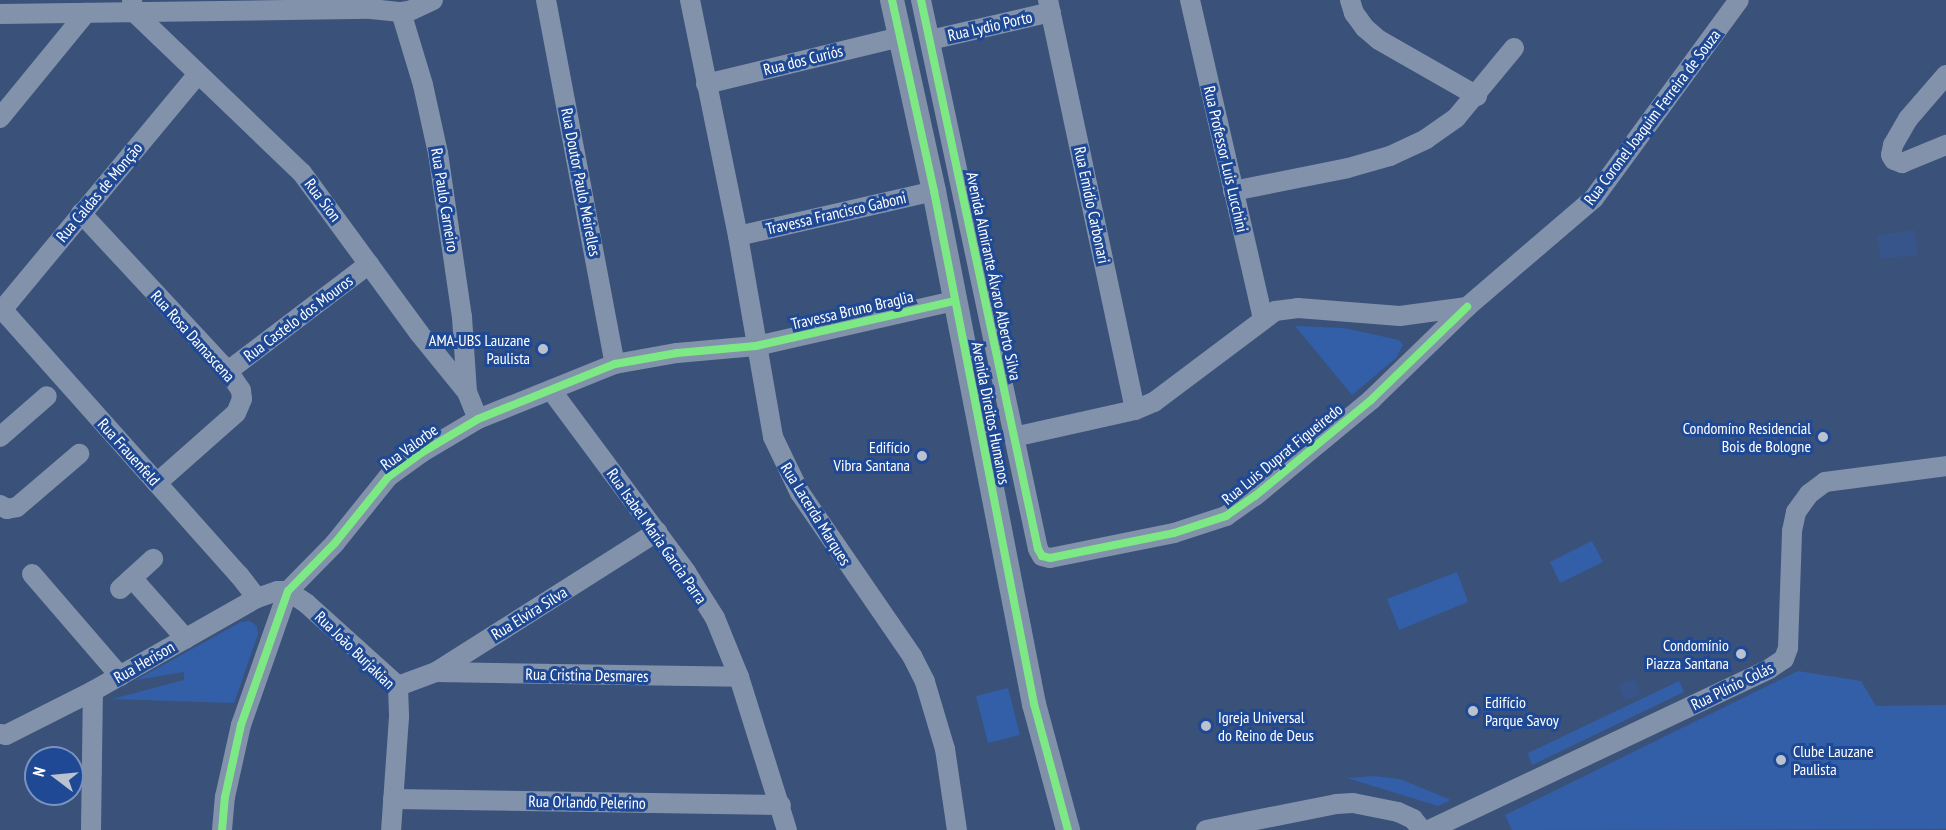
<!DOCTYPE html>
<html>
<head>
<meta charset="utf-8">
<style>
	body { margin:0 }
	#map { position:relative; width:1946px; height:830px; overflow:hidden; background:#3a5179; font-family:"PT Sans Narrow",sans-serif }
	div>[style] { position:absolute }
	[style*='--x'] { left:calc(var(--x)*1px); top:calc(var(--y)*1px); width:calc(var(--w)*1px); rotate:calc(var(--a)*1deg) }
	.green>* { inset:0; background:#335fa9 }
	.water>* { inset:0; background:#37558a }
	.minor>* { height:20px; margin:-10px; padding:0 10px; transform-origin:10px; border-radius:10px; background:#8292ab }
	.major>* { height:24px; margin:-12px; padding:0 12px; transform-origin:12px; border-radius:12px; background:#8191aa }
	.cycleway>* { height:8px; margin:-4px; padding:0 4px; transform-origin:4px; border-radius:4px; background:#7ce984 }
	.dots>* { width:16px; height:16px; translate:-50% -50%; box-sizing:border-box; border:3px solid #1f4994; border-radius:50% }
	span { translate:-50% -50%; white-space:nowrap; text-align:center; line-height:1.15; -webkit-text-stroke:6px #1f4994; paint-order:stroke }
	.street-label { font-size:16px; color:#fff }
	.poi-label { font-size:16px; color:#fff }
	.right { translate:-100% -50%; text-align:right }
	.left { translate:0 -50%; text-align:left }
	.north { position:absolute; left:24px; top:746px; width:60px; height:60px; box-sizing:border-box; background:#1f4994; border:2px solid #7992bf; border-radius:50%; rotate:286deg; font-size:16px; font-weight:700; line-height:24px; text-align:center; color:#fff }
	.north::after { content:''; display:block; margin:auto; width:21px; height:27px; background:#bac2d0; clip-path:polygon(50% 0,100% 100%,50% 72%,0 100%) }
</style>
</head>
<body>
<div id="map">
	<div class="green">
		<i style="clip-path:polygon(1295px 326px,1344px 328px,1399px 340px,1403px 345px,1396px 358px,1352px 395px)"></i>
		<i style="clip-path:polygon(1592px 541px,1603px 562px,1560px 583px,1550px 562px)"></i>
		<i style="clip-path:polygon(1457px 572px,1468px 602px,1399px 630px,1387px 599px)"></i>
		<i style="clip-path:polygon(250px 621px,257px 626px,258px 634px,234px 703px,112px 699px,184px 680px,184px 672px,136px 680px,241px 622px)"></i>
		<i style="clip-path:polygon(1798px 671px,1861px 681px,1876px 706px,1946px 705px,1946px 829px,1512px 830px,1505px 815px)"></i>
		<i style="clip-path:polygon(1679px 681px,1684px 692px,1532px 765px,1528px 753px)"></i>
		<i style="clip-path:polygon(1008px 688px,1020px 735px,988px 743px,976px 696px)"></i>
		<i style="clip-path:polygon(1374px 776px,1400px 779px,1451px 800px,1438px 806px,1347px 778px)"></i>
	</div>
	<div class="water">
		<i style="clip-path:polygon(1915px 230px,1918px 255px,1881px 259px,1877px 235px)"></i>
		<i style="clip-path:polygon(1635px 679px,1641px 695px,1624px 701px,1618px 685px)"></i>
	</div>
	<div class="minor">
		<i style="--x:132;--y:0;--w:11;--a:85"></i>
		<i style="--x:133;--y:11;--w:234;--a:43.8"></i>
		<i style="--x:302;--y:173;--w:198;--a:53.8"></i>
		<i style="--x:419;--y:333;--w:76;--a:50.9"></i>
		<i style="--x:467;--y:392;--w:29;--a:68"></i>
		<i style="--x:546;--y:0;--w:370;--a:79.3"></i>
		<i style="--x:690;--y:0;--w:241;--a:78.5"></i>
		<i style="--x:738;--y:236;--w:204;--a:80.1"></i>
		<i style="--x:773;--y:437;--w:62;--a:64.3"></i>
		<i style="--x:800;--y:493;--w:198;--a:55.5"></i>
		<i style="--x:912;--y:656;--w:29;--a:63"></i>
		<i style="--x:925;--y:682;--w:70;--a:73.4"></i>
		<i style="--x:945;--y:749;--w:82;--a:81.6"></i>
		<i style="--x:921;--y:0;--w:561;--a:77.97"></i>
		<i style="--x:1038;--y:549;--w:8;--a:60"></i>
		<i style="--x:1042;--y:556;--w:8;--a:14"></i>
		<i style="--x:1050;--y:558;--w:126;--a:-11.4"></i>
		<i style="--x:1174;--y:533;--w:55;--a:-18.1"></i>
		<i style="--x:1226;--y:516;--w:35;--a:-35"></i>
		<i style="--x:1255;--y:496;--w:151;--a:-39.6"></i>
		<i style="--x:1371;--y:400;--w:134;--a:-44.1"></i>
		<i style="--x:1048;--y:0;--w:419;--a:78"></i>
		<i style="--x:1190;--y:0;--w:326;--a:77.1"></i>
		<i style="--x:1350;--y:0;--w:14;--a:73"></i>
		<i style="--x:1354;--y:13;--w:19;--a:54"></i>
		<i style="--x:1365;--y:28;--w:18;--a:41"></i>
		<i style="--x:1379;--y:40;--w:113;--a:29.7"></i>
		<i style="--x:401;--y:12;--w:76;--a:73.2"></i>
		<i style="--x:423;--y:85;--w:70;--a:77.6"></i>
		<i style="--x:438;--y:153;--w:166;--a:81.7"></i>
		<i style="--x:462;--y:317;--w:75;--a:86.2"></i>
		<i style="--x:0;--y:14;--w:371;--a:-0.8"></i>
		<i style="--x:371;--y:9;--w:30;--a:6"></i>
		<i style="--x:401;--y:12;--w:11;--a:-10"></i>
		<i style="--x:412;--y:10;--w:23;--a:-25"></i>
		<i style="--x:930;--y:40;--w:124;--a:-13"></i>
		<i style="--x:1946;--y:75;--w:58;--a:130.8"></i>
		<i style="--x:1908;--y:119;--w:30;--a:120"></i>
		<i style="--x:1893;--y:145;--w:10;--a:101"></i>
		<i style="--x:1891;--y:155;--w:6;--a:59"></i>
		<i style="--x:1894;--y:160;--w:9;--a:21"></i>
		<i style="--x:1902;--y:163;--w:48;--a:-22.2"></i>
		<i style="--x:706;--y:84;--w:200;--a:-13.6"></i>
		<i style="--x:0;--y:118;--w:136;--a:-50.7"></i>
		<i style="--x:1233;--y:191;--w:117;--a:-11.3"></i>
		<i style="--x:1348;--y:168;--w:44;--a:-15.9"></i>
		<i style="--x:1390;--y:156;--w:40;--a:-25"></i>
		<i style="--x:1426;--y:139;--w:37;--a:-35"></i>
		<i style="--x:1456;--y:118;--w:91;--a:-50.4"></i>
		<i style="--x:81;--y:213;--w:216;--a:47.1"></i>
		<i style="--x:228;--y:371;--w:23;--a:56"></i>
		<i style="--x:241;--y:390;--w:9;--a:84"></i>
		<i style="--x:242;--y:399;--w:15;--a:113"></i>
		<i style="--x:236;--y:413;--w:106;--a:138.5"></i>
		<i style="--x:738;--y:236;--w:201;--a:-12.9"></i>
		<i style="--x:0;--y:307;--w:359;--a:48.3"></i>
		<i style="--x:239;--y:575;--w:29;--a:52"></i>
		<i style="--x:2;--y:310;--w:305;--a:-50.3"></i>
		<i style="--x:228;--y:371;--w:177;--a:-37.2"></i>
		<i style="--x:551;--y:390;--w:227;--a:53.4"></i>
		<i style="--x:686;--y:572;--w:54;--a:57.8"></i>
		<i style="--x:715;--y:618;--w:64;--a:67.9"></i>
		<i style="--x:739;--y:677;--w:160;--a:72.6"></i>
		<i style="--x:0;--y:437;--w:62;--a:-41.1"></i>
		<i style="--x:1014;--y:437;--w:124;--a:-12.6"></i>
		<i style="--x:1135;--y:410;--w:21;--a:-23"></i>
		<i style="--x:1154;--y:402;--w:151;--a:-36.9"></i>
		<i style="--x:1275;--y:311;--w:23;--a:-7"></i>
		<i style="--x:1298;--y:308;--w:102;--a:4.5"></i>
		<i style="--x:1400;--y:316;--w:68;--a:-7.7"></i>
		<i style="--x:1467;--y:307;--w:167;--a:-40.6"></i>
		<i style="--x:1594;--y:198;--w:245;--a:-53.8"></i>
		<i style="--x:0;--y:505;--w:8;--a:30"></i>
		<i style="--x:7;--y:509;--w:10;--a:-11"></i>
		<i style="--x:17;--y:507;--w:82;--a:-40.5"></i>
		<i style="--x:32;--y:574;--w:135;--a:49.2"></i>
		<i style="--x:132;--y:578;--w:81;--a:48.5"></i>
		<i style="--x:120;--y:589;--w:45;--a:-42.3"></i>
		<i style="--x:436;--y:672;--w:303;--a:0.9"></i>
		<i style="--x:398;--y:686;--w:40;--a:-20.2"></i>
		<i style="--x:436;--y:672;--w:262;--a:-32.4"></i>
		<i style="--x:0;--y:734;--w:6;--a:9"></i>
		<i style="--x:6;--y:735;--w:97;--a:-26.8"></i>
		<i style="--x:93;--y:691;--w:189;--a:-29.6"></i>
		<i style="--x:257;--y:598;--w:21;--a:-19"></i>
		<i style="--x:277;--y:591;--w:11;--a:0"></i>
		<i style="--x:288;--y:591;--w:23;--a:34"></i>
		<i style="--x:307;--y:604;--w:122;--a:42"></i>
		<i style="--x:398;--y:686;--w:31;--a:88"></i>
		<i style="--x:399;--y:717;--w:113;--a:94"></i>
		<i style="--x:393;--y:799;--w:388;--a:0.9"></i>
		<i style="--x:91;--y:830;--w:139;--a:-89.2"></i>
		<i style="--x:222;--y:830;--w:33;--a:-85"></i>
		<i style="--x:225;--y:797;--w:74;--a:-77.5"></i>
		<i style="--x:241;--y:725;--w:142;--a:-70.7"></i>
		<i style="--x:288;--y:591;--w:67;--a:-45.6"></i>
		<i style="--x:335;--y:543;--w:85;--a:-51.2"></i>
		<i style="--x:388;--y:477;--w:41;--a:-36"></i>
		<i style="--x:421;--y:453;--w:66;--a:-30.8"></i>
		<i style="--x:478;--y:419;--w:148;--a:-21.9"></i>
		<i style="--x:615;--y:364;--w:63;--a:-10.1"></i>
		<i style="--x:677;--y:353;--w:79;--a:-5.1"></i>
		<i style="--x:756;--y:346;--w:203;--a:-12.8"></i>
		<i style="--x:1206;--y:830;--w:133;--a:-11.3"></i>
		<i style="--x:1336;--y:804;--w:17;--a:-3"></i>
		<i style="--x:1353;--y:803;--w:46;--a:11.3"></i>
		<i style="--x:1398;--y:812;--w:17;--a:25"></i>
		<i style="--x:1413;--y:819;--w:14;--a:51"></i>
		<i style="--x:1429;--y:830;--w:376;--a:-25.3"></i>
		<i style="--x:1769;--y:669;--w:18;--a:-34"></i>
		<i style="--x:1784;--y:659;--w:12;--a:-70"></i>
		<i style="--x:1788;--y:648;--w:117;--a:-88"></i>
		<i style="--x:1792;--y:531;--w:19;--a:-78"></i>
		<i style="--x:1796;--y:512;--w:22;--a:-54"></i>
		<i style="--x:1809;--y:494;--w:20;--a:-37"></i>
		<i style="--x:1825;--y:482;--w:122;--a:-7.5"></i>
	</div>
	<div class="major">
		<i style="--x:892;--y:0;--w:196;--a:77.6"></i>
		<i style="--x:934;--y:191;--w:523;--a:78.97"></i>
		<i style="--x:1034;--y:704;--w:131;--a:74.9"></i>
	</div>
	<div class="cycleway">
		<i style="--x:892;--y:0;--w:196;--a:77.6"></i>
		<i style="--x:934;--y:191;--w:523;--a:78.97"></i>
		<i style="--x:1034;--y:704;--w:131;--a:74.9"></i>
		<i style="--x:921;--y:0;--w:561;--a:77.97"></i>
		<i style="--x:1038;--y:549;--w:8;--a:60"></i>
		<i style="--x:1042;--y:556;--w:8;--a:14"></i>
		<i style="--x:1050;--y:558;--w:126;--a:-11.4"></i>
		<i style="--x:1174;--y:533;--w:55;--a:-18.1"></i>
		<i style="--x:1226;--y:516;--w:35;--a:-35"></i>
		<i style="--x:1255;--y:496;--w:151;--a:-39.6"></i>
		<i style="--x:1371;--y:400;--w:134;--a:-44.1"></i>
		<i style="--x:222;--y:830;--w:33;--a:-85"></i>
		<i style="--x:225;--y:797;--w:74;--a:-77.5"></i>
		<i style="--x:241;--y:725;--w:142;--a:-70.7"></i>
		<i style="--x:288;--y:591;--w:67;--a:-45.6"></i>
		<i style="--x:335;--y:543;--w:85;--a:-51.2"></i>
		<i style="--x:388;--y:477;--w:41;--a:-36"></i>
		<i style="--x:421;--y:453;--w:66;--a:-30.8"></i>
		<i style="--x:478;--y:419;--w:148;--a:-21.9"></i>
		<i style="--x:615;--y:364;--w:63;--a:-10.1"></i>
		<i style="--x:677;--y:353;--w:79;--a:-5.1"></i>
		<i style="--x:756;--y:346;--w:203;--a:-12.8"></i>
	</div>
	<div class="dots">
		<i style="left:543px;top:349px;background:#bac2d0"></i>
		<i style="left:1823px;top:437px;background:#bac2d0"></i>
		<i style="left:922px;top:456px;background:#bac2d0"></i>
		<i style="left:1741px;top:654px;background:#bac2d0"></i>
		<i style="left:1473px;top:711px;background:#bac2d0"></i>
		<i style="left:1206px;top:726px;background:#bac2d0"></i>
		<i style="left:1781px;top:760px;background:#bac2d0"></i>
	</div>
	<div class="street-label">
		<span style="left:990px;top:26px;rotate:-13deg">Rua Lydio Porto</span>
		<span style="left:803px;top:60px;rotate:-14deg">Rua dos Curiós</span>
		<span style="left:1652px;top:117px;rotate:-53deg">Rua Coronel Joaquim Ferreira de Souza</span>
		<span style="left:1226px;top:159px;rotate:77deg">Rua Professor Luis Lucchini</span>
		<span style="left:581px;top:182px;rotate:79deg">Rua Doutor Paulo Meirelles</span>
		<span style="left:99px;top:192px;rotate:-50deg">Rua Caldas de Monção</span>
		<span style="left:323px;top:200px;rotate:53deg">Rua Sion</span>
		<span style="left:445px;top:200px;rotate:81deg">Rua Paulo Carneiro</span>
		<span style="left:1092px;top:205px;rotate:78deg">Rua Emidio Carbonari</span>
		<span style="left:836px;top:213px;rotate:-13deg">Travessa Francisco Gaboni</span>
		<span style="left:994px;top:276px;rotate:78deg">Avenida Almirante Álvaro Alberto Silva</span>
		<span style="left:852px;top:310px;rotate:-13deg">Travessa Bruno Braglia</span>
		<span style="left:298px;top:318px;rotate:-37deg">Rua Castelo dos Mouros</span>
		<span style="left:193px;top:336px;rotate:48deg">Rua Rosa Damascena</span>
		<span style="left:991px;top:413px;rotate:79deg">Avenida Direitos Humanos</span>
		<span style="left:409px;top:447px;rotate:-36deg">Rua Valorbe</span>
		<span style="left:129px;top:452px;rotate:48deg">Rua Frauenfeld</span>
		<span style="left:1282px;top:454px;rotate:-39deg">Rua Luis Duprat Figueiredo</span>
		<span style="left:816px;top:514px;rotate:58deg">Rua Lacerda Marques</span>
		<span style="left:657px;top:536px;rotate:55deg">Rua Isabel Maria Garcia Parra</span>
		<span style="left:529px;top:613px;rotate:-32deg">Rua Elvira Silva</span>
		<span style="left:355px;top:650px;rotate:44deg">Rua João Burjakian</span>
		<span style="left:144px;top:662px;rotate:-30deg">Rua Herison</span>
		<span style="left:587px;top:675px;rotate:1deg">Rua Cristina Desmares</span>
		<span style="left:1732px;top:686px;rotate:-26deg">Rua Plínio Colás</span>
		<span style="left:587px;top:802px;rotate:1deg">Rua Orlando Pelerino</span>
	</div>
	<div class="poi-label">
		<span class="right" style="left:530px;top:349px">AMA-UBS Lauzane<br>Paulista</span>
		<span class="right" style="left:1811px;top:437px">Condomíno Residencial<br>Bois de Bologne</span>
		<span class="right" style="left:910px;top:456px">Edifício<br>Vibra Santana</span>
		<span class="right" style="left:1729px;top:654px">Condomínio<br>Piazza Santana</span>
		<span class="left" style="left:1485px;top:711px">Edifício<br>Parque Savoy</span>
		<span class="left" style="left:1218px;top:726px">Igreja Universal<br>do Reino de Deus</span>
		<span class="left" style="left:1793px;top:760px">Clube Lauzane<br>Paulista</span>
	</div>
	<div class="north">N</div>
</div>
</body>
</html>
